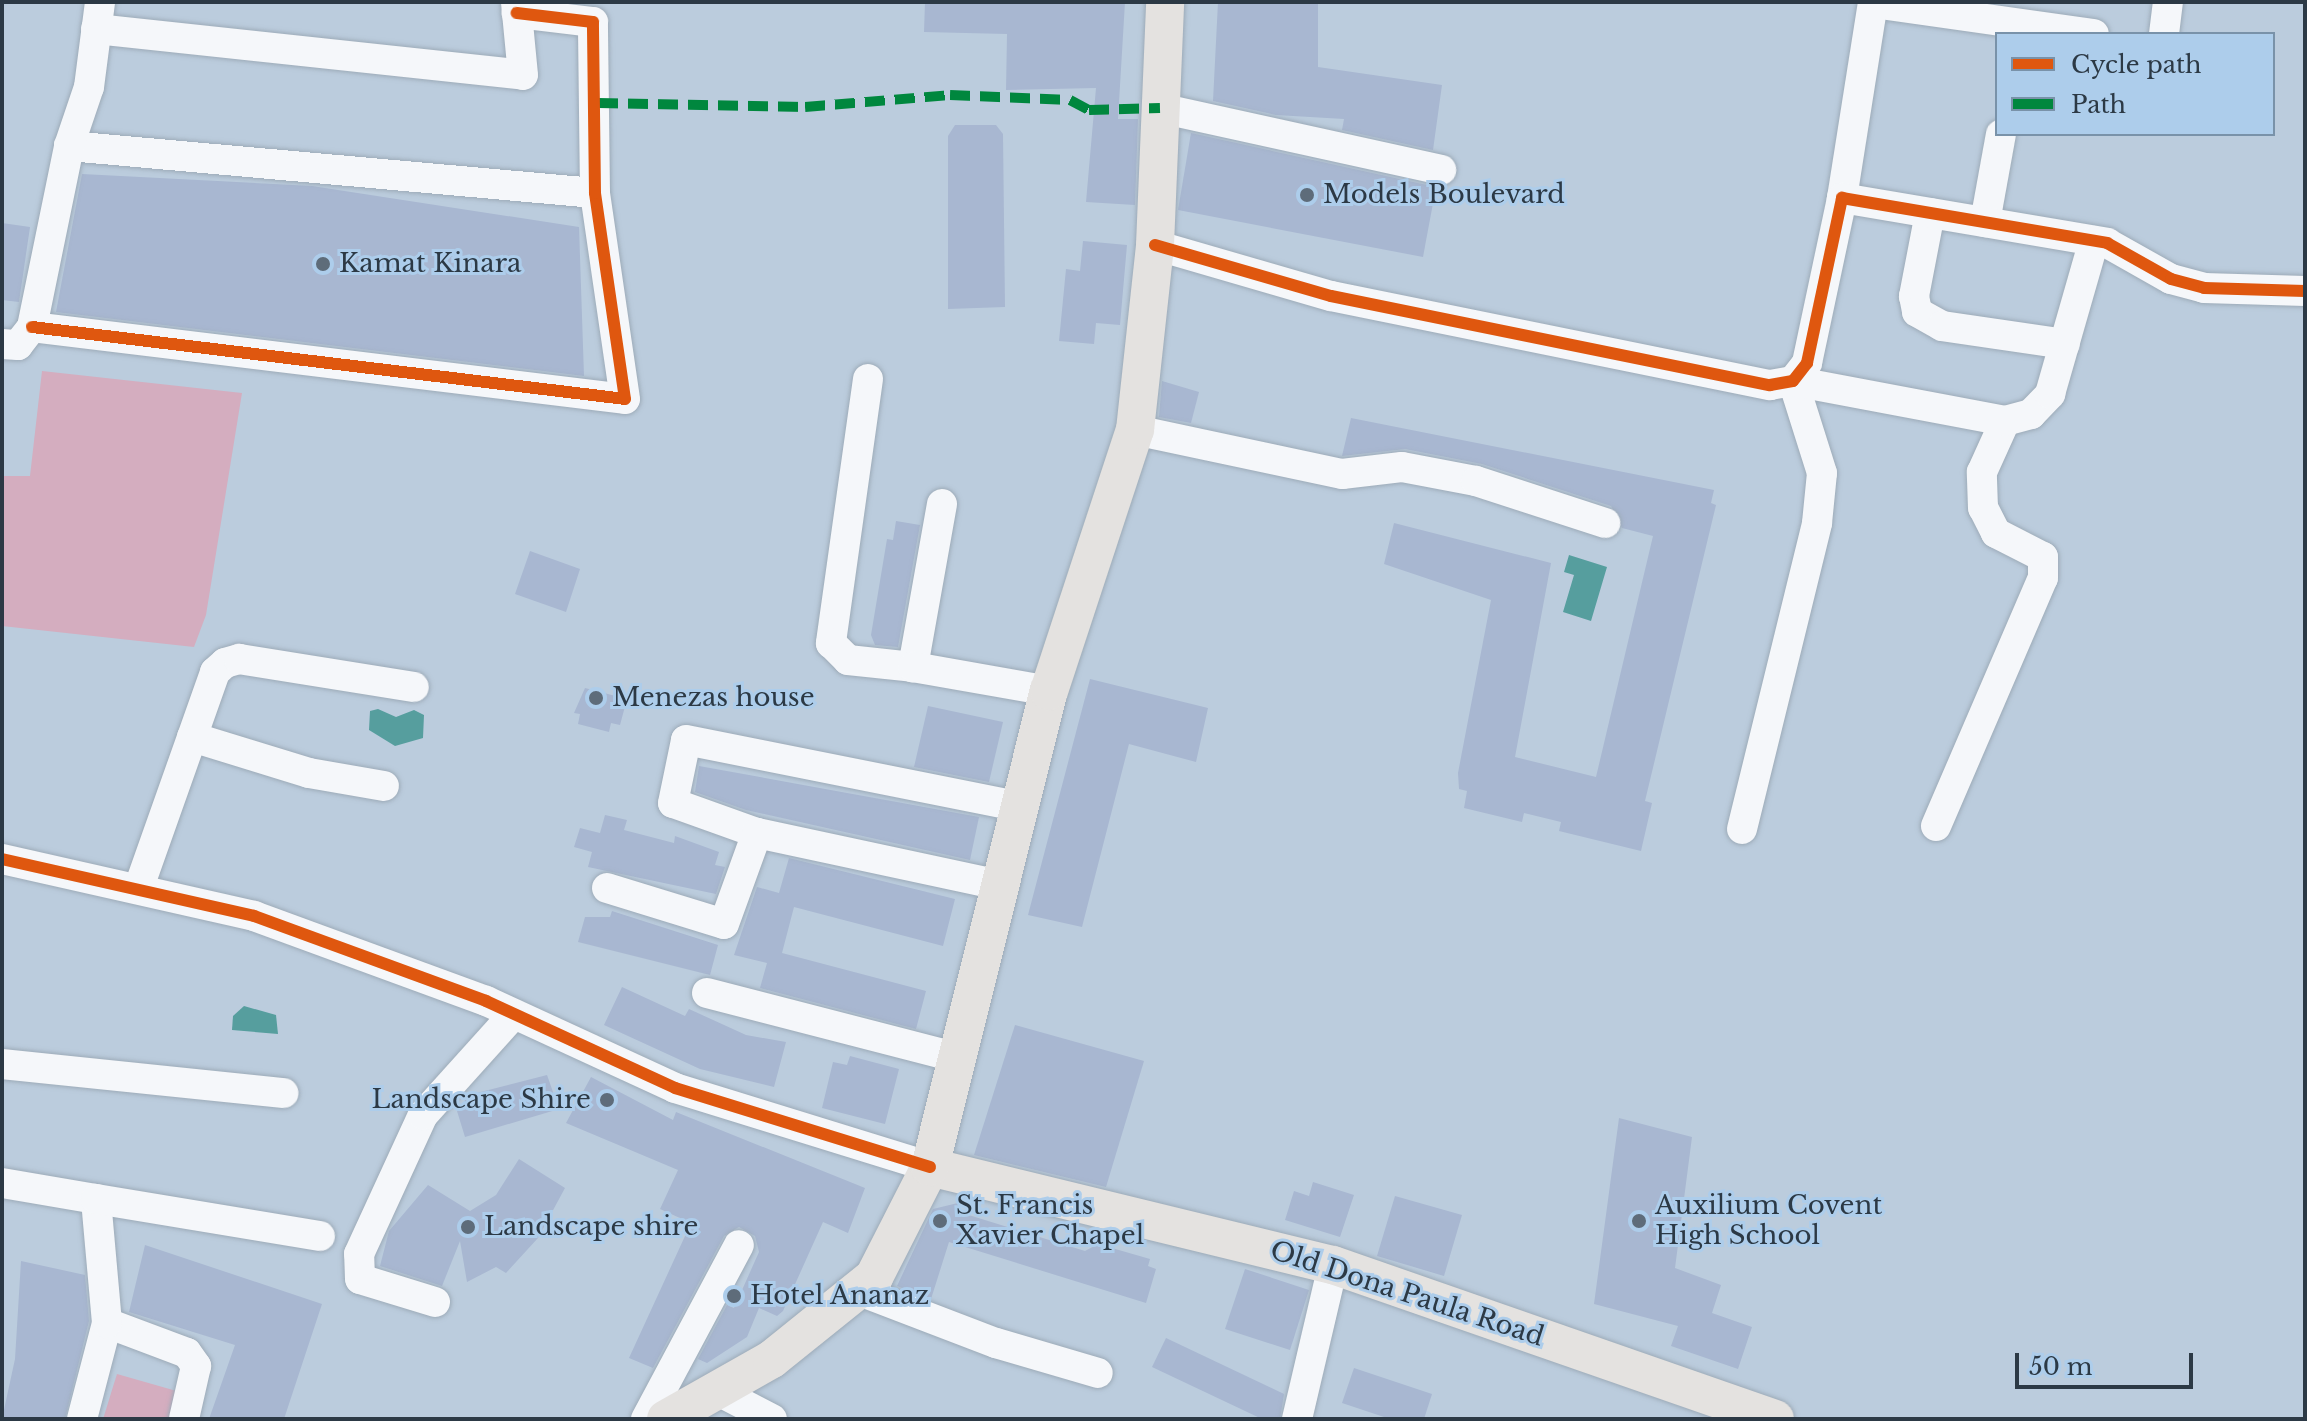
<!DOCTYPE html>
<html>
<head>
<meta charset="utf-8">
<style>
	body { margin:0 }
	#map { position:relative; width:2307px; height:1421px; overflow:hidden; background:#bcd; font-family:"Libre Baskerville",serif }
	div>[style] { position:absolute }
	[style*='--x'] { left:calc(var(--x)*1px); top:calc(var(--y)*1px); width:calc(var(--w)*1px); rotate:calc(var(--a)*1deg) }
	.green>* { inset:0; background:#d4adbf }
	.water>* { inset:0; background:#569e9e }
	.building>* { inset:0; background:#a8b7d1 }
	.roads { filter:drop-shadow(0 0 2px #9dabb8) drop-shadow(0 0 2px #9dabb8) }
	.minor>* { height:30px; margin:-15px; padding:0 15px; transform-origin:15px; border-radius:15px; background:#f5f7fa }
	.major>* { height:38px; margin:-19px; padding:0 19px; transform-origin:19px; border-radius:19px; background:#e4e2e0 }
	.quiet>* { height:10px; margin-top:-5px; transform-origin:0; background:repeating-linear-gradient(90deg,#00873e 0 20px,transparent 0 30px) }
	.cycleway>* { height:12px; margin:-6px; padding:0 6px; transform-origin:6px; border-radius:6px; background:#df570f }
	.dots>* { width:22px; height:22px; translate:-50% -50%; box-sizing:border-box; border:4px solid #adcdeb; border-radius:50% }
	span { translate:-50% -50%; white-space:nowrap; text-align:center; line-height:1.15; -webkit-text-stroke:6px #adcdeb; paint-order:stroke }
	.poi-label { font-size:26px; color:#2c3945 }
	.left { translate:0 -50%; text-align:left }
	.right { translate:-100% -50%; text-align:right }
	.street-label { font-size:26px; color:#2c3945 }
	.frame { position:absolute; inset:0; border:4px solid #2c3945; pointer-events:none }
	.legend { position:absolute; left:1995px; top:32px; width:280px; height:104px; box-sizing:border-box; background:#adcdeb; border:2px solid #7992a9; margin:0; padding:10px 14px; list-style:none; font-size:24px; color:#2c3945 }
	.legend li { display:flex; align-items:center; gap:16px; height:40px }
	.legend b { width:40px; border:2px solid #7992a9 }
	.scale { position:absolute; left:2015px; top:1353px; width:178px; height:36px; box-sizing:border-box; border:4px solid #2c3945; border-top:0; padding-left:10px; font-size:24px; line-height:28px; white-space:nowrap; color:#2c3945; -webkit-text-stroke:6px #adcdeb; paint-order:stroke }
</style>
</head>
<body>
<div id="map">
	<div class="green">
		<i style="clip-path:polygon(42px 371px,242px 393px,206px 615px,194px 647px,2px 626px,2px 476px,30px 476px)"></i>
		<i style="clip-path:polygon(117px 1374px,180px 1392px,172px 1419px,103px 1419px)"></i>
	</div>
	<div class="water">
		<i style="clip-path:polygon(1569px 555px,1607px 567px,1591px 621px,1563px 612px,1574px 575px,1564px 572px)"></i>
		<i style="clip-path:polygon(378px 709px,396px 717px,414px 710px,424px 715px,423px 738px,395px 746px,369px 730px,370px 711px)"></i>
		<i style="clip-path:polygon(244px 1006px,276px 1015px,278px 1034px,232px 1030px,233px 1016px)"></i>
	</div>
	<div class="building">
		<i style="clip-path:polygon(925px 2px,1125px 2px,1118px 119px,1138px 119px,1135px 205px,1086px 202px,1096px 88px,1006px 90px,1007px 34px,924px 32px)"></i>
		<i style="clip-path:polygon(1218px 2px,1318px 2px,1318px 67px,1442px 85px,1433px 150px,1342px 130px,1344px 119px,1276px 115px,1213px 101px)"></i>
		<i style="clip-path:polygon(955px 125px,996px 125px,1003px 134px,1005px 307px,948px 309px,948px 136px)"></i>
		<i style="clip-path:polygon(1191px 133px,1436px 187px,1423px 257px,1178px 210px)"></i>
		<i style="clip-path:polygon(82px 174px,312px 186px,579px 227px,584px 376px,56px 312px)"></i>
		<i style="clip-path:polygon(2px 223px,30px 227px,19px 302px,2px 300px)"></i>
		<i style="clip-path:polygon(1083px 241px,1127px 245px,1120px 325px,1096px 323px,1094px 344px,1059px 341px,1066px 269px,1080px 271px)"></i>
		<i style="clip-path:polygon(1162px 381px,1199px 392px,1191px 423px,1159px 417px)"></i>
		<i style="clip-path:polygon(1351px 418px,1714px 490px,1711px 503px,1716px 505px,1645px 801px,1652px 803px,1641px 851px,1559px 831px,1561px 822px,1524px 813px,1522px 822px,1464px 808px,1467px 791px,1459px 789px,1458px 773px,1491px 600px,1384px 564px,1394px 523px,1551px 563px,1515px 757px,1596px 777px,1653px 536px,1622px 528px,1611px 506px,1482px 464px,1405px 449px,1342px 456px)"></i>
		<i style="clip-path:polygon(896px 521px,920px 525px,898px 647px,875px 645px,871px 635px,887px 539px,893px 540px)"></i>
		<i style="clip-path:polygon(530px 551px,580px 569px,566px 612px,515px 594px)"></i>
		<i style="clip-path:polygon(1090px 679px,1208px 708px,1196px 762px,1129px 744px,1082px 927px,1028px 915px)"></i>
		<i style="clip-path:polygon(585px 688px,627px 699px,620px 725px,611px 723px,609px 732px,578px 724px,580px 714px,574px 713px)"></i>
		<i style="clip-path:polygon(928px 706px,1003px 722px,989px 782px,914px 767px)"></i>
		<i style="clip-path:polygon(699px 766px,979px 817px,970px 860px,746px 810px,695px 792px)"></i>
		<i style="clip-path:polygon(605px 815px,627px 820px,624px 830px,674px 843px,675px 836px,719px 852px,715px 865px,725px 867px,716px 894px,588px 867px,592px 852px,574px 847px,580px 828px,600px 833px)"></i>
		<i style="clip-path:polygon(789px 858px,955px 899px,943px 946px,794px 907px,782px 953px,926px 991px,916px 1029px,760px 988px,767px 963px,734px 955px,757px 887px,779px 893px)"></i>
		<i style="clip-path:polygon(612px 911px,718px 945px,710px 975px,578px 942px,585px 917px,610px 917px)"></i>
		<i style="clip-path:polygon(622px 987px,685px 1016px,689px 1009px,746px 1035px,786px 1042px,774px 1087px,700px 1069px,604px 1025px)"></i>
		<i style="clip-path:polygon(1015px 1025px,1144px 1061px,1106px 1187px,974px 1155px)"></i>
		<i style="clip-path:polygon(850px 1056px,899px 1069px,885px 1124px,822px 1108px,833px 1062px,847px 1065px)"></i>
		<i style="clip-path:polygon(547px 1075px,559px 1109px,465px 1137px,457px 1111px,469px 1095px)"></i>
		<i style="clip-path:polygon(591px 1077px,673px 1120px,676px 1112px,865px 1188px,848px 1233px,823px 1222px,783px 1311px,777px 1316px,759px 1308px,747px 1337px,707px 1363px,698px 1359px,727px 1305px,734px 1308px,759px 1252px,755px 1236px,739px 1227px,724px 1236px,653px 1368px,629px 1358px,691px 1223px,660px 1209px,678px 1170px,566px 1123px)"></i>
		<i style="clip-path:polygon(1619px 1118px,1692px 1137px,1675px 1268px,1721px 1285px,1712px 1313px,1752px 1327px,1738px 1369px,1671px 1346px,1678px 1326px,1594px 1304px)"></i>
		<i style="clip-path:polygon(519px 1159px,565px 1188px,538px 1238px,506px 1273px,496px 1267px,467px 1282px,460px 1241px,442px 1286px,380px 1266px,389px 1231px,428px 1185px,470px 1211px,496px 1195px)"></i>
		<i style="clip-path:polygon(1313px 1182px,1354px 1195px,1340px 1237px,1285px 1220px,1294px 1191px,1309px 1196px)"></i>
		<i style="clip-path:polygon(1395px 1196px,1462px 1215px,1444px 1276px,1377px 1256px)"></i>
		<i style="clip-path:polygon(962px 1202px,959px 1212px,1085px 1251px,1098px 1244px,1150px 1259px,1148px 1266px,1156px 1269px,1146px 1303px,949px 1242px,931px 1299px,897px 1286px,933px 1209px)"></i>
		<i style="clip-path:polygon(145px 1245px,322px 1304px,284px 1419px,209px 1419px,235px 1345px,129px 1312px)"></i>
		<i style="clip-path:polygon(21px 1261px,85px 1275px,89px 1321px,65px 1419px,2px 1419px,15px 1359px)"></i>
		<i style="clip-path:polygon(1245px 1269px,1309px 1290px,1290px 1350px,1225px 1329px)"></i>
		<i style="clip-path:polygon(1166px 1338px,1284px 1394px,1280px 1419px,1262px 1419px,1152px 1367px)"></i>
		<i style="clip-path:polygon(1354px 1368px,1432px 1394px,1424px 1419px,1390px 1419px,1342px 1403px)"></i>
	</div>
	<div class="roads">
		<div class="minor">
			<i style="--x:1873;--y:3;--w:223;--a:8"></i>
			<i style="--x:96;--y:29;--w:429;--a:6.1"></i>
			<i style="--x:523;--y:75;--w:73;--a:-95.5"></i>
			<i style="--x:2164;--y:34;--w:32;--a:-83"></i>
			<i style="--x:1160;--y:108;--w:288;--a:12.4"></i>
			<i style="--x:69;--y:146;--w:528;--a:5.11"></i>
			<i style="--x:1842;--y:198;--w:198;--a:-81"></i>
			<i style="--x:1930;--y:213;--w:85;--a:100.9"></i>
			<i style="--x:1914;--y:296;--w:16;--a:79"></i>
			<i style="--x:1917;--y:312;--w:29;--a:29"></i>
			<i style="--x:1942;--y:326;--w:124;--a:8.3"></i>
			<i style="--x:1985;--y:222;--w:89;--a:-79.7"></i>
			<i style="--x:1155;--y:245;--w:183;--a:16.2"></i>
			<i style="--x:1331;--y:296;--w:448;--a:11.5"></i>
			<i style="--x:1770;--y:385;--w:23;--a:-10"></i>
			<i style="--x:1793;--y:381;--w:23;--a:-52"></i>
			<i style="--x:1807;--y:363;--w:169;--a:-78"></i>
			<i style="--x:1842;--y:198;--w:269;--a:9.6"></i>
			<i style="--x:2107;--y:243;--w:73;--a:29.4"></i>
			<i style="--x:2171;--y:279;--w:34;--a:15"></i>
			<i style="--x:2204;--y:288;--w:101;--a:1.7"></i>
			<i style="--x:32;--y:327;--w:597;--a:6.92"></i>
			<i style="--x:625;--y:399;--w:208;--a:-98.3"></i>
			<i style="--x:595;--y:193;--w:171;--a:-90.7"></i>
			<i style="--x:593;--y:22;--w:77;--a:-173.2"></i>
			<i style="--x:2;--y:344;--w:16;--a:4"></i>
			<i style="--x:18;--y:345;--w:23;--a:-52"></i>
			<i style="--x:32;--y:327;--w:185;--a:-78.4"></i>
			<i style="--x:69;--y:146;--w:62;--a:-71.3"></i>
			<i style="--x:89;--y:87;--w:86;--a:-82.6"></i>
			<i style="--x:868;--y:379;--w:267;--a:98"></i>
			<i style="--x:831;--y:643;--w:24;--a:45"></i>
			<i style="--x:848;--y:660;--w:65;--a:6.1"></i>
			<i style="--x:1135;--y:430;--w:212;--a:12"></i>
			<i style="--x:1342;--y:474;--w:60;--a:-6.7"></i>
			<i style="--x:1402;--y:467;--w:75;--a:10.7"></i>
			<i style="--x:1476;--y:481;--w:136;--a:18"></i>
			<i style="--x:942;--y:504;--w:166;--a:100.1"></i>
			<i style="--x:913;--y:667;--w:138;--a:10"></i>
			<i style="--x:192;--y:737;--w:122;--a:17.1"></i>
			<i style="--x:309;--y:773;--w:76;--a:9.8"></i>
			<i style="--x:1936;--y:826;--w:270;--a:-66.7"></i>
			<i style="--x:2043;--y:578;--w:21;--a:-90"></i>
			<i style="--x:2043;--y:557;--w:53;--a:-152.9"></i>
			<i style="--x:1996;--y:533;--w:28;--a:-117"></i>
			<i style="--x:1983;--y:508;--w:36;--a:-92"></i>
			<i style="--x:1982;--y:472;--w:56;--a:-65.7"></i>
			<i style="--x:1742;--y:829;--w:315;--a:-76.2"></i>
			<i style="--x:1817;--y:523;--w:50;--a:-84.3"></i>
			<i style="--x:1822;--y:473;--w:96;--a:-107.5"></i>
			<i style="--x:1793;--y:381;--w:216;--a:10.7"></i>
			<i style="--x:2005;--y:421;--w:27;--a:-15"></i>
			<i style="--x:2031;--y:414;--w:28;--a:-46"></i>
			<i style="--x:2050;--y:394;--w:159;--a:-74"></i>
			<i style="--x:757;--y:833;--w:89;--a:-160.3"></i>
			<i style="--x:673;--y:803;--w:64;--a:-78.3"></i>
			<i style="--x:686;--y:740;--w:341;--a:11.3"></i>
			<i style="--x:2;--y:859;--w:258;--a:12.7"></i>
			<i style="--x:254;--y:916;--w:247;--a:20.1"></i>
			<i style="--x:486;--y:1001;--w:208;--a:24.7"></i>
			<i style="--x:675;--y:1088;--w:267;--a:17.2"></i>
			<i style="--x:139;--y:887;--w:228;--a:-70.5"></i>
			<i style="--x:215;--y:672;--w:13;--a:-42"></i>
			<i style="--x:225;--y:663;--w:15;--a:-16"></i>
			<i style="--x:239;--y:659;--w:177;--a:9.1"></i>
			<i style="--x:607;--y:888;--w:122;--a:17.1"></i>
			<i style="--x:724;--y:924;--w:97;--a:-70.1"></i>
			<i style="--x:757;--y:833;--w:248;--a:12.1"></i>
			<i style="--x:707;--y:993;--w:255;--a:14.5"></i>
			<i style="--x:2;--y:1064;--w:283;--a:5.9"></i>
			<i style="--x:2;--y:1183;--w:95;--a:9.7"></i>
			<i style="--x:857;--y:1290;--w:149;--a:20.9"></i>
			<i style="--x:996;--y:1343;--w:106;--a:16.4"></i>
			<i style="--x:435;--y:1302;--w:78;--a:-163"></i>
			<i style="--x:360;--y:1279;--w:25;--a:-92"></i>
			<i style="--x:359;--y:1254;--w:153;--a:-65.3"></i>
			<i style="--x:423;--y:1115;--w:135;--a:-48"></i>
			<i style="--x:107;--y:1323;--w:85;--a:20.6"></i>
			<i style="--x:187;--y:1353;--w:16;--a:55"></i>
			<i style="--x:196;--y:1366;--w:54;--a:102.8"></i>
			<i style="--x:716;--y:1390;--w:63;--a:27.4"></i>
			<i style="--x:82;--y:1419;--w:99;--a:-75.4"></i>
			<i style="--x:107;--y:1323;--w:124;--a:-95.1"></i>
			<i style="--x:96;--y:1199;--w:227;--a:9.4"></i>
			<i style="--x:646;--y:1419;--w:197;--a:-61.9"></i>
			<i style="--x:1297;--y:1419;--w:158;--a:-76.8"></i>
		</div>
		<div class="major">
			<i style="--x:930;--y:1167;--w:415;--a:13.7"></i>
			<i style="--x:1333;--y:1265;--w:468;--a:19.2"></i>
			<i style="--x:666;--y:1419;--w:122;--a:-29.5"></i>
			<i style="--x:772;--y:1359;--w:131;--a:-38.8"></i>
			<i style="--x:874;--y:1277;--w:123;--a:-63"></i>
			<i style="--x:930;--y:1167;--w:491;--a:-76"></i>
			<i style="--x:1049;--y:691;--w:275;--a:-71.8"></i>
			<i style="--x:1135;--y:430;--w:186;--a:-83.8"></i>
			<i style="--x:1155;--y:245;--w:243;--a:-87.6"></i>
		</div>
	</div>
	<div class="quiet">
		<i style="--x:598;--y:103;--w:207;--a:1.1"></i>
		<i style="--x:805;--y:107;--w:145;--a:-4.7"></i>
		<i style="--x:950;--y:95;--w:120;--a:2.4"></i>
		<i style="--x:1070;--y:100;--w:21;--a:28"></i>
		<i style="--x:1089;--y:110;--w:71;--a:-1.6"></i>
	</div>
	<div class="cycleway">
		<i style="--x:1155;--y:245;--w:183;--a:16.2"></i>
		<i style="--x:1331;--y:296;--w:448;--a:11.5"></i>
		<i style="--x:1770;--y:385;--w:23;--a:-10"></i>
		<i style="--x:1793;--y:381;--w:23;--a:-52"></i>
		<i style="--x:1807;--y:363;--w:169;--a:-78"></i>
		<i style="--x:1842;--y:198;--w:269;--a:9.6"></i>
		<i style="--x:2107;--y:243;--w:73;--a:29.4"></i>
		<i style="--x:2171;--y:279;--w:34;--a:15"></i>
		<i style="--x:2204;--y:288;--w:101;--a:1.7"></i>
		<i style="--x:32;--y:327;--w:597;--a:6.92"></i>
		<i style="--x:625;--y:399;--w:208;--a:-98.3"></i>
		<i style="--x:595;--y:193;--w:171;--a:-90.7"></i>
		<i style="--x:593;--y:22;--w:77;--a:-173.2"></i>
		<i style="--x:2;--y:859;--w:258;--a:12.7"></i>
		<i style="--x:254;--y:916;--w:247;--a:20.1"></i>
		<i style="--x:486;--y:1001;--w:208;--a:24.7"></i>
		<i style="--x:675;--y:1088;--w:267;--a:17.2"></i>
	</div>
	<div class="dots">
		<i style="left:1307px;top:195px;background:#5e6c7a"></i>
		<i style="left:323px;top:264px;background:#5e6c7a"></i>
		<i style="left:596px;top:698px;background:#5e6c7a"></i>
		<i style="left:607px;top:1100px;background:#5e6c7a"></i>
		<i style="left:940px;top:1221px;background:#5e6c7a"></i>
		<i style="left:1639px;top:1221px;background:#5e6c7a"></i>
		<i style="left:468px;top:1227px;background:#5e6c7a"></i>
		<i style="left:734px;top:1296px;background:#5e6c7a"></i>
	</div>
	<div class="poi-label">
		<span class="left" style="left:1323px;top:195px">Models Boulevard</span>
		<span class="left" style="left:339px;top:264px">Kamat Kinara</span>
		<span class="left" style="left:612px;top:698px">Menezas house</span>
		<span class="right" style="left:591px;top:1100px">Landscape Shire</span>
		<span class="left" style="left:956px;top:1221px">St. Francis<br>Xavier Chapel</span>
		<span class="left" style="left:1655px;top:1221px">Auxilium Covent<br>High School</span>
		<span class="left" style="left:484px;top:1227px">Landscape shire</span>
		<span class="left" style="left:750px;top:1296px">Hotel Ananaz</span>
	</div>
	<div class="street-label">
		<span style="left:1407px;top:1294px;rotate:18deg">Old Dona Paula Road</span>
	</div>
	<div class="frame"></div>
	<ul class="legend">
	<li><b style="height:10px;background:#df570f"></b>Cycle path</li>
	<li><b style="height:10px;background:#00873e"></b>Path</li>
	</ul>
	<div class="scale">50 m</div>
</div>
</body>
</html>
